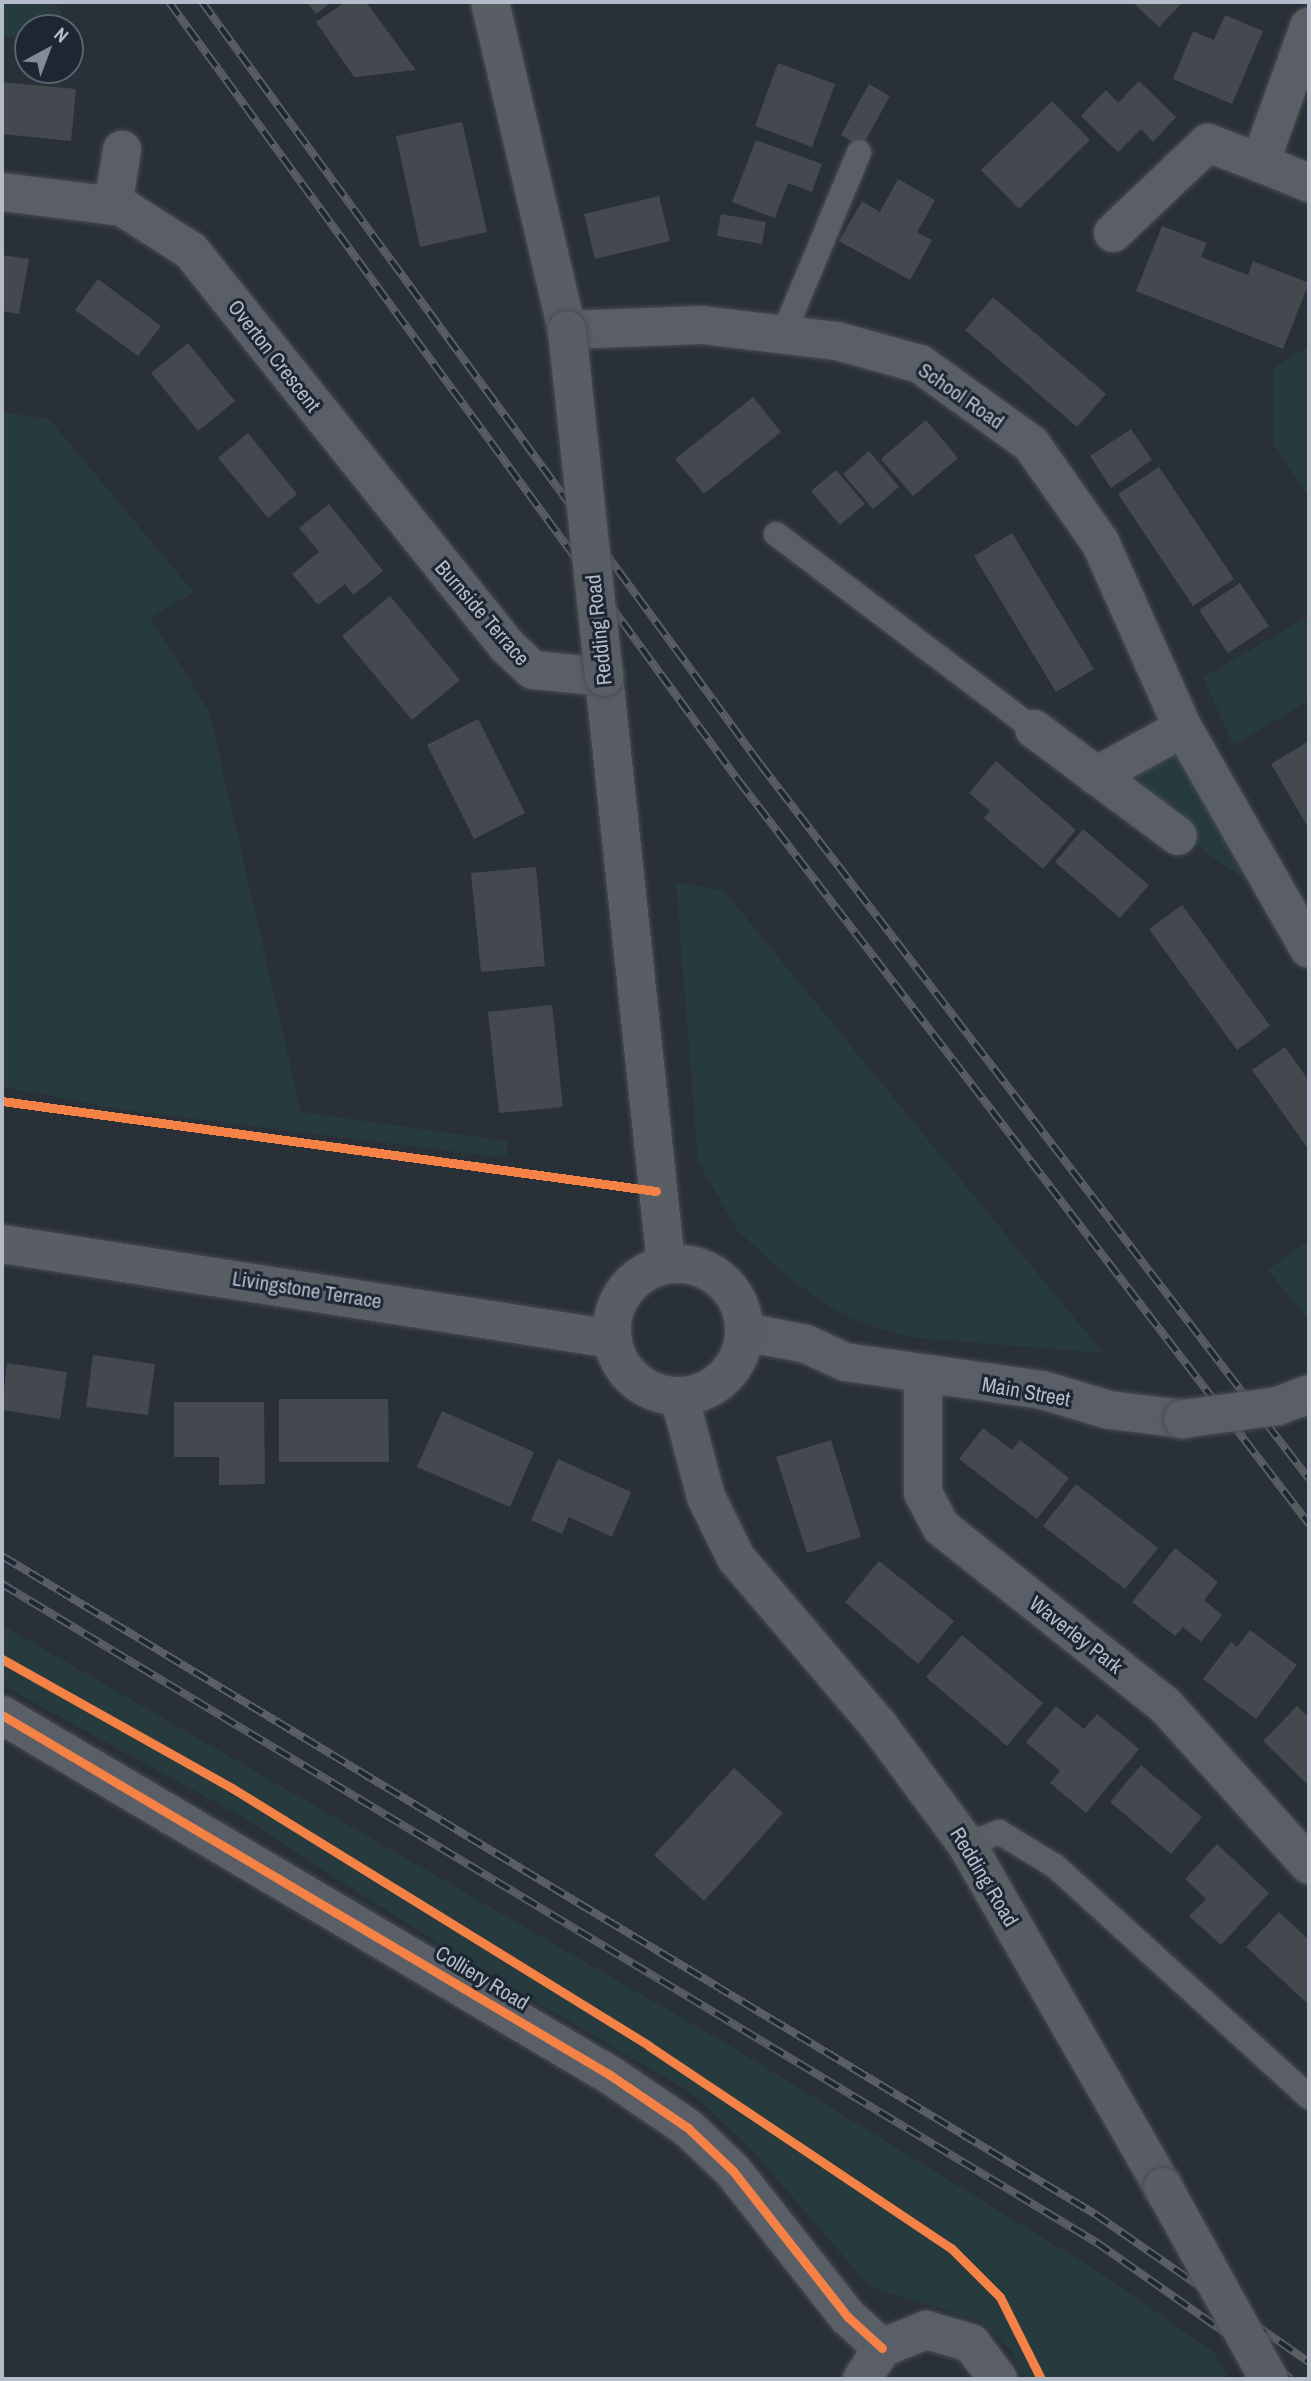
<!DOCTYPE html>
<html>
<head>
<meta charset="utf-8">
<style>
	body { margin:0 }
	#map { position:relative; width:1311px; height:2381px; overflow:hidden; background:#2a3038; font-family:"Archivo Narrow",sans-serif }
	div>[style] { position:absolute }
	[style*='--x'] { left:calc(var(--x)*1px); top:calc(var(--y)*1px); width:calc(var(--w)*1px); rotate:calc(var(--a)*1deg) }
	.green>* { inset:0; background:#273a3e }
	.building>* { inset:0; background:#444950 }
	.roads { filter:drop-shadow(0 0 2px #484c53) drop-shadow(0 0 2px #484c53) }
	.lane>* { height:24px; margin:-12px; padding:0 12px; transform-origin:12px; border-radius:12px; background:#5a5e66 }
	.street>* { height:38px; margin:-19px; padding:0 19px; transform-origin:19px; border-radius:19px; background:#5a5e66 }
	.secondary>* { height:38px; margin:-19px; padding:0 19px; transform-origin:19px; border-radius:19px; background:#595d64 }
	.secondary>.ring { margin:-19px; padding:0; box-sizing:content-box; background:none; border:38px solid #595d64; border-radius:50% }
	.rail>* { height:8px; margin-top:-4px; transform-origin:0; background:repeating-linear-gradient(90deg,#1d2633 0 16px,#595d64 0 32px); box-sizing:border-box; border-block:2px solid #595d64 }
	.bridges { filter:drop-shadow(0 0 2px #484c53) drop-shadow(0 0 2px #484c53) }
	.street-bridge>* { height:38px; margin:-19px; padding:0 19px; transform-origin:19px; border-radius:19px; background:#5a5e66 }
	.secondary-bridge>* { height:38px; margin:-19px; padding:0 19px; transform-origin:19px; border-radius:19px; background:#595d64 }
	.cycleway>* { height:9px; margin:-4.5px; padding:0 4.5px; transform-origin:4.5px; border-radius:4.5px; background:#f48246 }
	span { translate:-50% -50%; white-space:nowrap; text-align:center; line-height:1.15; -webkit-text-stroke:6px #1d2633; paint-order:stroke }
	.street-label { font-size:21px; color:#b4bcc9 }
	.frame { position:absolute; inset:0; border:4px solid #b4bcc9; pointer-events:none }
	.north { position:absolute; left:14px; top:14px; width:70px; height:70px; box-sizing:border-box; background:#1d2633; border:2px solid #59626f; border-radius:50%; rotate:41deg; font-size:19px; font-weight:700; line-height:28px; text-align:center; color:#b4bcc9 }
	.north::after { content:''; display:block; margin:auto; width:24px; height:32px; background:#848b96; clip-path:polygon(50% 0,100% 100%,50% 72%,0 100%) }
</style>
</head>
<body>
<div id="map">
	<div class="green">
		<i style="clip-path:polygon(2px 2px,55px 2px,70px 28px,28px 28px,28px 39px,2px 37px)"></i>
		<i style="clip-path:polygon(1309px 346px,1309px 498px,1273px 443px,1273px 368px)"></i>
		<i style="clip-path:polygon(2px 412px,49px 419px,194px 593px,150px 617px,209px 711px,301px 1112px,507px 1141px,507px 1158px,125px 1110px,2px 1087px)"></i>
		<i style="clip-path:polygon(1309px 616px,1309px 701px,1233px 745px,1203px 677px)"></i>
		<i style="clip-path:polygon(1173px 750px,1187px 761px,1244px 880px,1192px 842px,1197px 835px,1172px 811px,1165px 816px,1134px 770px)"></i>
		<i style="clip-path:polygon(676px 882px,724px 891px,1103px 1353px,915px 1338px,873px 1327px,835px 1310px,789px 1278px,737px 1230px,698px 1161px)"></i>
		<i style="clip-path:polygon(1309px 1240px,1309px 1321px,1268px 1270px)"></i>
		<i style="clip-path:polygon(2px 1625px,734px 2048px,1097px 2271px,1214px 2352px,1229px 2379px,1024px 2379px,1011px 2351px,980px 2321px,870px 2287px,752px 2150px,690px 2092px,451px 1952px,239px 1815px,2px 1685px)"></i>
	</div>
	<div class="building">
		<i style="clip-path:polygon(307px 2px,332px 2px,316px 14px)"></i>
		<i style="clip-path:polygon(345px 2px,366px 2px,416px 70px,354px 77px,316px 22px)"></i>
		<i style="clip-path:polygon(1132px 2px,1183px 2px,1159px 27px)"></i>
		<i style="clip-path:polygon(1225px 15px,1263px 31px,1232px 104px,1173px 79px,1193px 31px,1214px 40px)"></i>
		<i style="clip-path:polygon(778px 63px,835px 84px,812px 147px,755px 126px)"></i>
		<i style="clip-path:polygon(1139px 81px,1176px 117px,1153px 142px,1141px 129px,1118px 152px,1081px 116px,1106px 90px,1118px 103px)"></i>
		<i style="clip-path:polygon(2px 82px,76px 89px,71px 141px,2px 134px)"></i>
		<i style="clip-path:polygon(869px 84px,890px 96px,862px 147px,841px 135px)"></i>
		<i style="clip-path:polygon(1052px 101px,1090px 140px,1019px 209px,981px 170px)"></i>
		<i style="clip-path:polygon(462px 122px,487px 232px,420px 247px,396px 136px)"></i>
		<i style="clip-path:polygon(756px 140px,822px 164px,812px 192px,788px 183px,775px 218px,732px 202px)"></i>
		<i style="clip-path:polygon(898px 179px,935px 200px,917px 232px,932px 240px,910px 280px,839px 241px,862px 201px,880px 212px)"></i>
		<i style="clip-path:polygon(659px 196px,670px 241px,595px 259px,584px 214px)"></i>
		<i style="clip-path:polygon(721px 214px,766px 222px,762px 244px,717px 236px)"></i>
		<i style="clip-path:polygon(1162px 226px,1207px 243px,1201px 257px,1248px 275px,1253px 261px,1309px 283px,1283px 349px,1136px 291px)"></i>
		<i style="clip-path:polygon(2px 255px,29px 259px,19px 314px,2px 311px)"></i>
		<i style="clip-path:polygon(98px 279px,161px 326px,138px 356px,75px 310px)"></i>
		<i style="clip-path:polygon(993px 297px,1106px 394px,1077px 427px,965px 330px)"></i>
		<i style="clip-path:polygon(188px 343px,235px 401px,198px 431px,151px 373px)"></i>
		<i style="clip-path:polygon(753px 397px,781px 432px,704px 494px,675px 459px)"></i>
		<i style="clip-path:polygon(926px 420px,958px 458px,913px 496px,881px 459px)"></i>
		<i style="clip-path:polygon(1131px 429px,1152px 460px,1111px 488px,1090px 456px)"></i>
		<i style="clip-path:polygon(248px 433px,297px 494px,268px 518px,218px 458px)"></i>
		<i style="clip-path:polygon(869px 451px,899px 487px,873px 509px,843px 474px)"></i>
		<i style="clip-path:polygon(1159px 467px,1234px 579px,1193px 606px,1118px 494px)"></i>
		<i style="clip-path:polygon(836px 470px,865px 504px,840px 525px,811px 491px)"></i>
		<i style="clip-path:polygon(329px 504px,383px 571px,353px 595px,345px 584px,318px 605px,292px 574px,319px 552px,299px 528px)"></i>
		<i style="clip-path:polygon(1012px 533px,1094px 669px,1056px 692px,974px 556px)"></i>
		<i style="clip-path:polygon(1240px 583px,1269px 626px,1228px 653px,1199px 610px)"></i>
		<i style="clip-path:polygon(390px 596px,460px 680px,412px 720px,342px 636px)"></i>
		<i style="clip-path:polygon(478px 719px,525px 813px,474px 839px,427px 745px)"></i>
		<i style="clip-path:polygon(1309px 741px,1309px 829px,1271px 764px)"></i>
		<i style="clip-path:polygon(996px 761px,1076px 830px,1043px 869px,984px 818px,990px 811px,969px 793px)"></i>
		<i style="clip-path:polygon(1083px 829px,1149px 885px,1120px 918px,1055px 862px)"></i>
		<i style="clip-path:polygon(536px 867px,545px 966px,481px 972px,471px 873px)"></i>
		<i style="clip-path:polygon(1182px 905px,1270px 1026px,1237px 1050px,1149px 929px)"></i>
		<i style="clip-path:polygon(552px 1005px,563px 1107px,499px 1113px,488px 1012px)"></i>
		<i style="clip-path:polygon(1285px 1047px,1309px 1081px,1309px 1150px,1252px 1070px)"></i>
		<i style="clip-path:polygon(93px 1355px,155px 1364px,148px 1415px,86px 1407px)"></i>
		<i style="clip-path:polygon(7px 1363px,67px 1372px,60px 1419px,2px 1410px)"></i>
		<i style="clip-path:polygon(279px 1399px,388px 1399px,389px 1462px,279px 1462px)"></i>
		<i style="clip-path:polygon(174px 1402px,264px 1402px,265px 1484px,219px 1485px,219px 1457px,174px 1457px)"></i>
		<i style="clip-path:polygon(442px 1411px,534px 1452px,510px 1507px,417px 1467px)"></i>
		<i style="clip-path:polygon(983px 1428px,1012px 1450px,1020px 1440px,1069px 1478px,1037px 1519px,959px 1459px)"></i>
		<i style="clip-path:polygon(831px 1440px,861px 1537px,807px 1553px,776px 1457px)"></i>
		<i style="clip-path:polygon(558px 1459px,631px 1492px,612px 1537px,569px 1517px,562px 1534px,531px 1520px)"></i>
		<i style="clip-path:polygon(1076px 1484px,1158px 1548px,1125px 1589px,1043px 1526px)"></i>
		<i style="clip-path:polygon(1175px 1548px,1218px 1582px,1204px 1600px,1222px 1615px,1201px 1642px,1183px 1627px,1175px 1636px,1132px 1602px)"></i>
		<i style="clip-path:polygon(879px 1561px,954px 1621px,918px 1664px,845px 1602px)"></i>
		<i style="clip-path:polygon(1250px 1630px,1297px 1665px,1256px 1719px,1203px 1679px,1231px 1642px,1237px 1647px)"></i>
		<i style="clip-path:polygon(962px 1635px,1043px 1703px,1007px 1746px,926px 1677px)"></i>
		<i style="clip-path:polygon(1056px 1706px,1084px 1729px,1097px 1714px,1139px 1749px,1086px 1813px,1050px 1783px,1060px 1771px,1026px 1742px)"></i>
		<i style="clip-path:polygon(1297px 1706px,1309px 1717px,1309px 1786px,1263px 1741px)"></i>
		<i style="clip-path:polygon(1141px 1765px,1202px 1817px,1171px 1854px,1110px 1802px)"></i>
		<i style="clip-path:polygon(734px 1768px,783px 1813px,704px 1901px,654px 1855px)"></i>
		<i style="clip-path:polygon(1217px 1844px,1269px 1893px,1221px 1945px,1189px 1916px,1206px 1899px,1185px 1879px)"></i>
		<i style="clip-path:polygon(1279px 1912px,1309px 1940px,1307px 2003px,1246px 1947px)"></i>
	</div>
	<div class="roads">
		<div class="lane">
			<i style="--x:783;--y:335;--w:198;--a:-67.4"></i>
			<i style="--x:776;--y:534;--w:323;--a:37.1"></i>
			<i style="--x:967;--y:1845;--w:35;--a:-22"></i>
			<i style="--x:999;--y:1832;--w:66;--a:31.3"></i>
			<i style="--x:1055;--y:1866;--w:343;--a:42.3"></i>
		</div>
		<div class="street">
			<i style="--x:1260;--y:163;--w:53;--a:22.2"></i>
			<i style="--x:2;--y:192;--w:121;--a:7.1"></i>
			<i style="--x:122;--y:207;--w:82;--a:32.5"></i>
			<i style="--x:191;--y:251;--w:506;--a:51.34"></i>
			<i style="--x:507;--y:646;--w:35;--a:43"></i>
			<i style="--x:533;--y:670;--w:71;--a:5.6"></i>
			<i style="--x:113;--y:206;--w:57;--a:-80.9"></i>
			<i style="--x:1113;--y:233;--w:131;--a:-43.5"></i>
			<i style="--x:1208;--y:143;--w:56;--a:21"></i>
			<i style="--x:1260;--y:163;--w:145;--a:-70.2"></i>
			<i style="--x:567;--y:330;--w:135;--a:-2.1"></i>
			<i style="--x:702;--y:325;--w:136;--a:6.8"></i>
			<i style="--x:837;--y:341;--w:86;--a:15.5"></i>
			<i style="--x:920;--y:364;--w:137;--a:35.8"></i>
			<i style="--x:1031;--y:444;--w:120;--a:54.9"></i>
			<i style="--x:1100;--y:542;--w:204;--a:66"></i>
			<i style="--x:1183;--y:728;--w:254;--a:60.3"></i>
			<i style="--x:1034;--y:729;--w:179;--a:36.6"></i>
			<i style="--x:1096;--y:776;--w:99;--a:-28.9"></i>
			<i style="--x:745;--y:1332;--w:62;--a:11.1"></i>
			<i style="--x:806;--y:1344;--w:43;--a:24.8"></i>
			<i style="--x:845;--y:1362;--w:199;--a:8.1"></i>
			<i style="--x:1042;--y:1390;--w:70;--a:16.6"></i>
			<i style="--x:1109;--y:1410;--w:75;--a:6.9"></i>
			<i style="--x:923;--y:1375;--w:118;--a:90"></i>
			<i style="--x:923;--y:1493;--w:38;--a:62"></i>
			<i style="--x:941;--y:1527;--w:286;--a:38.5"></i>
			<i style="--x:1165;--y:1705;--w:215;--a:48"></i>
			<i style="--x:2;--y:1715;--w:707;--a:30.63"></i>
			<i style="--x:610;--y:2075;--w:94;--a:34.2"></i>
			<i style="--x:688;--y:2128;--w:62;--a:43.7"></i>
			<i style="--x:733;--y:2171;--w:186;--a:51.8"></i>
			<i style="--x:848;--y:2317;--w:46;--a:42.4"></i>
			<i style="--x:862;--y:2379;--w:37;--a:-57"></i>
			<i style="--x:882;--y:2348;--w:48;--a:-22.2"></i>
			<i style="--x:926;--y:2330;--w:47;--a:16.1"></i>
			<i style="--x:971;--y:2343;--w:45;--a:53.1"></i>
		</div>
		<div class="secondary">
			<i style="--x:490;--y:2;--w:337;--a:76.8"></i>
			<i style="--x:604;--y:677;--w:590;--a:83.97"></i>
			<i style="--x:2;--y:1244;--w:617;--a:8.85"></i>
			<i class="ring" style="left:612px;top:1264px;width:94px;height:94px"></i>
			<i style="--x:679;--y:1396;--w:105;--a:75"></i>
			<i style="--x:706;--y:1497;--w:68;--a:63.8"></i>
			<i style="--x:736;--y:1558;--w:221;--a:49.6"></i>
			<i style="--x:879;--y:1726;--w:148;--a:53.5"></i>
			<i style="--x:967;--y:1845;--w:394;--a:60.2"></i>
		</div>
	</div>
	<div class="rail">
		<i style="--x:169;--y:2;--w:964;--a:53.82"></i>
		<i style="--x:738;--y:780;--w:938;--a:52.49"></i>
		<i style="--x:202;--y:2;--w:944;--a:53.79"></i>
		<i style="--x:760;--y:764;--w:901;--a:52.48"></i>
		<i style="--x:2;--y:1556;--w:1276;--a:31.05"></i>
		<i style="--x:1095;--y:2214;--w:260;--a:34.7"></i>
		<i style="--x:2;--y:1584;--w:1277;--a:31.03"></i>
		<i style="--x:1096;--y:2242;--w:238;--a:35.1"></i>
	</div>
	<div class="bridges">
		<div class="street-bridge">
			<i style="--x:1183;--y:1419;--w:96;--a:-7.8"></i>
			<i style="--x:1278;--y:1406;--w:33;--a:-21"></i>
		</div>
		<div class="secondary-bridge">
			<i style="--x:567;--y:330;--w:349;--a:83.9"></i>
			<i style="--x:1163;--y:2187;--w:219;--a:61.1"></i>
		</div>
	</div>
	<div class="cycleway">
		<i style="--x:2;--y:1101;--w:660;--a:7.84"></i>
		<i style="--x:2;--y:1659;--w:264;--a:29.3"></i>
		<i style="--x:232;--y:1788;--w:490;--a:31.7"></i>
		<i style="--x:649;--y:2046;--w:363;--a:33.8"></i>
		<i style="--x:951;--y:2248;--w:69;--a:45"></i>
		<i style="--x:1000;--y:2297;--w:92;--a:63.4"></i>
		<i style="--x:2;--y:1715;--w:707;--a:30.63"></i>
		<i style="--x:610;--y:2075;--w:94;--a:34.2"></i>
		<i style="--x:688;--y:2128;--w:62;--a:43.7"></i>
		<i style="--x:733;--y:2171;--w:186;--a:51.8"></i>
		<i style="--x:848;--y:2317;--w:46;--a:42.4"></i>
	</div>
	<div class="street-label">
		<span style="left:274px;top:356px;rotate:52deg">Overton Crescent</span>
		<span style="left:961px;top:396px;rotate:35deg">School Road</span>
		<span style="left:482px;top:613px;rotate:49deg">Burnside Terrace</span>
		<span style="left:599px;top:630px;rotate:-96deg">Redding Road</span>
		<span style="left:307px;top:1290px;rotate:9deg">Livingstone Terrace</span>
		<span style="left:1026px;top:1392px;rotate:10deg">Main Street</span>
		<span style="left:1076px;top:1635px;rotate:38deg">Waverley Park</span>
		<span style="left:984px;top:1877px;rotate:59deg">Redding Road</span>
		<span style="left:482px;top:1978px;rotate:31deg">Colliery Road</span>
	</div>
	<div class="frame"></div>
	<div class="north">N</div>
</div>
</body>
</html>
